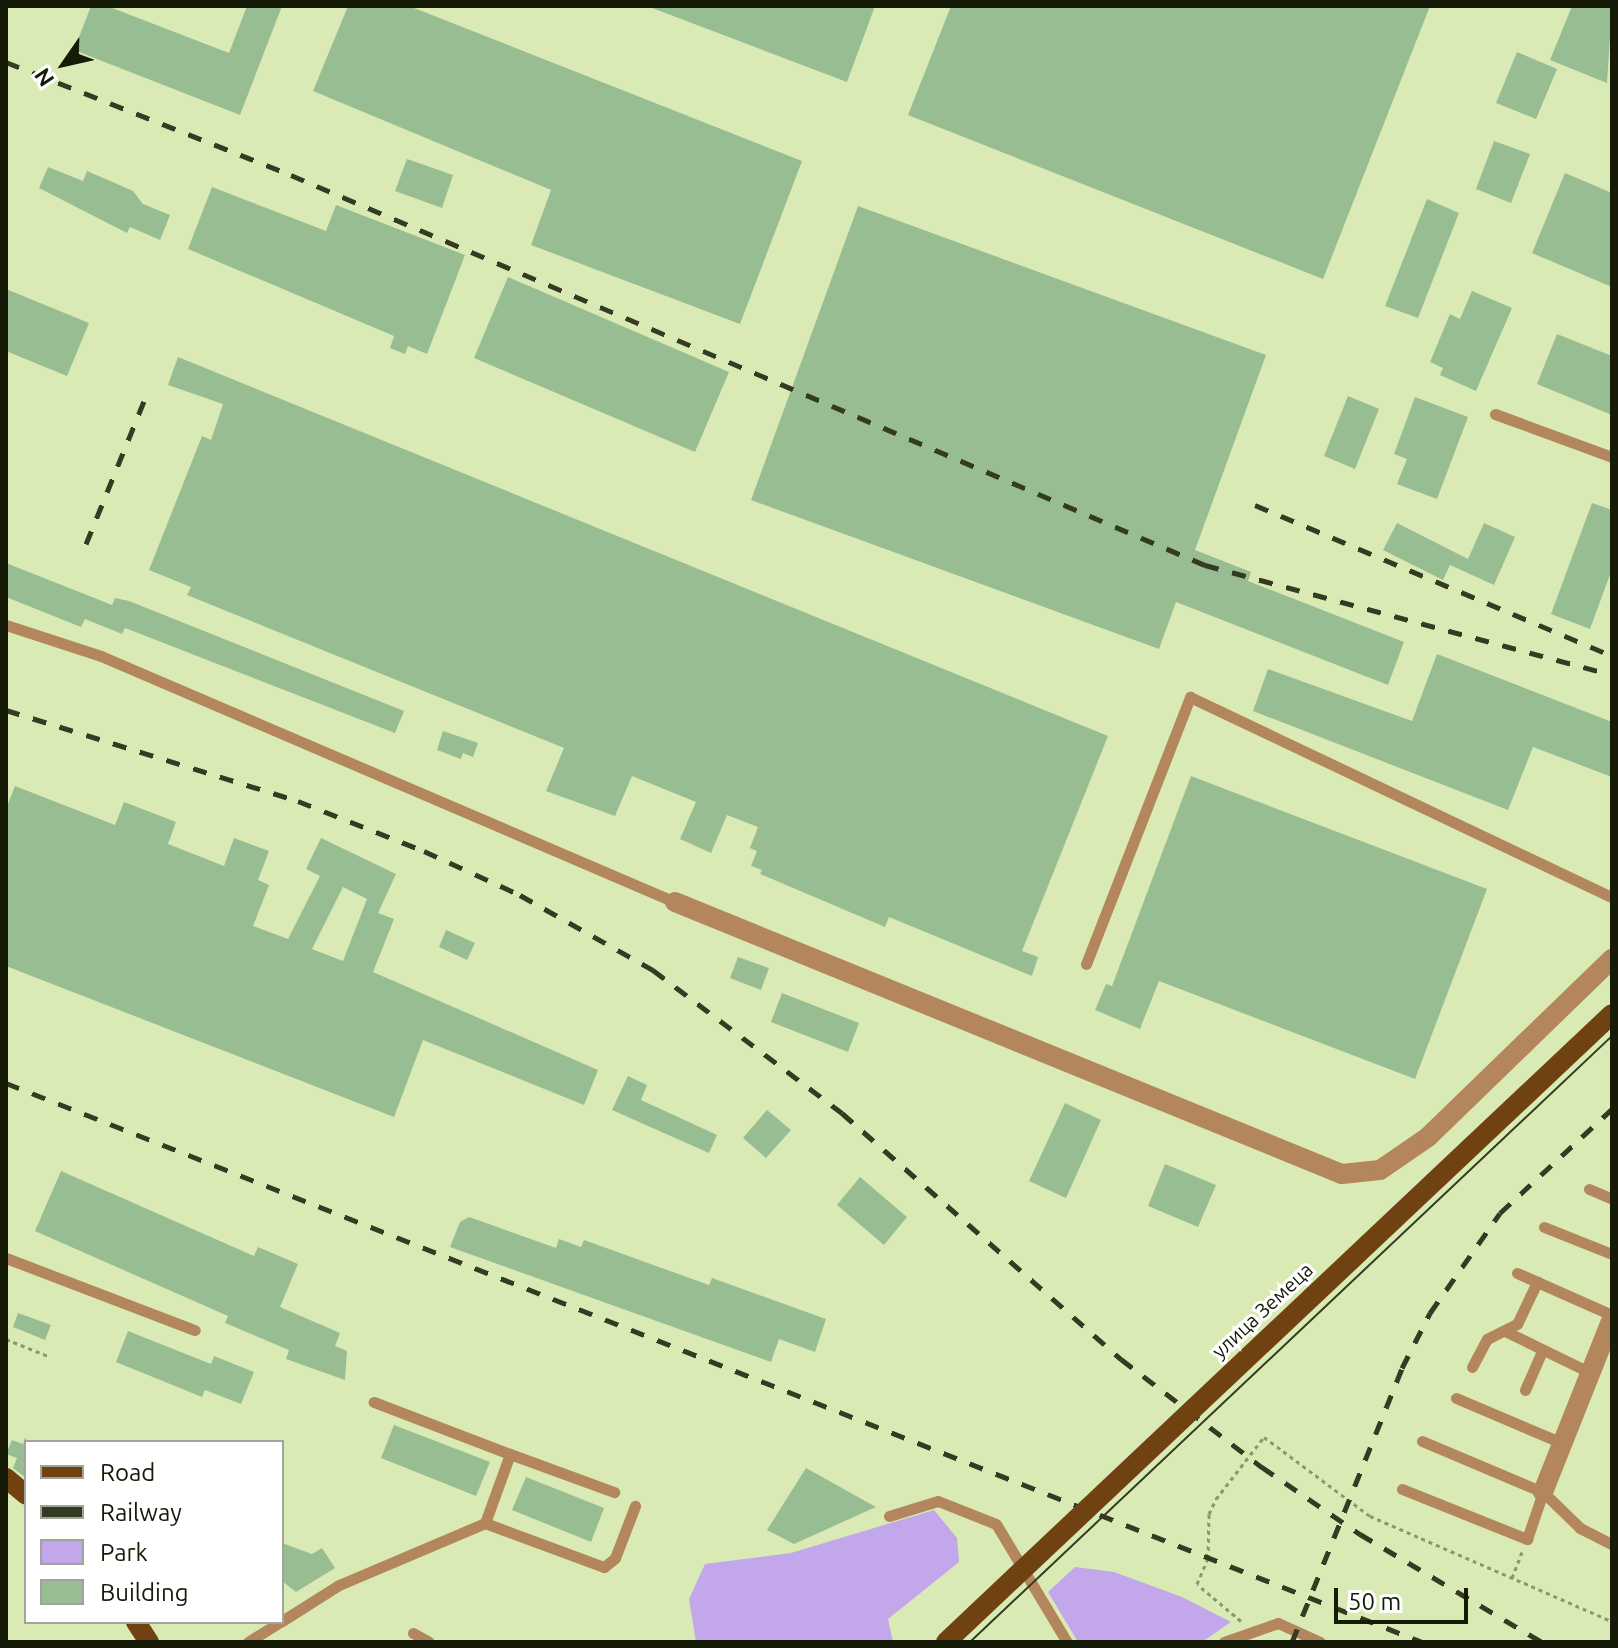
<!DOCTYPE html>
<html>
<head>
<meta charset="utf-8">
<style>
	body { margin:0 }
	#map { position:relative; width:1618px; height:1648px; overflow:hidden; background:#d9eab5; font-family:Ubuntu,sans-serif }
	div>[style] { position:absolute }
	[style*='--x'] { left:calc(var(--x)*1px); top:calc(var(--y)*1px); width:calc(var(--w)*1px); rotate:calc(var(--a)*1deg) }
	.green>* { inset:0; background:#c2a8eb }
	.building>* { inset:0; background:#98bd93 }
	.path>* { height:3px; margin-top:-1.5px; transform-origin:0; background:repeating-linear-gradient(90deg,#8a976f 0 4px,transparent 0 8px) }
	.lane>* { height:11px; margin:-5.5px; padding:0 5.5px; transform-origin:5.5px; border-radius:5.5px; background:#b3865e }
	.street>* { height:20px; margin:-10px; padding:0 10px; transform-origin:10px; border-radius:10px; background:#b3865e }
	.primary>* { height:20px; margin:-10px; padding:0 10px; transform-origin:10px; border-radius:10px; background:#704211 }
	.tram>* { height:2px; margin:-1px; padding:0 1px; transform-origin:1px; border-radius:1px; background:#333b22 }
	.rail>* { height:5px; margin-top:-2.5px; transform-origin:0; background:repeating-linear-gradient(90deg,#333b22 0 14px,transparent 0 28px) }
	.primary-bridge>* { height:20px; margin:-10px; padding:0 10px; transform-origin:10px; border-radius:10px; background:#704211 }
	span { translate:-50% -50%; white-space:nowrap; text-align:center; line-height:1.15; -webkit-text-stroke:6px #fff; paint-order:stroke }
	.street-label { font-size:20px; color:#151b07 }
	.frame { position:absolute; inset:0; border:8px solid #151b07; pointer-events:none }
	.legend { position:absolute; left:24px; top:1440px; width:260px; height:184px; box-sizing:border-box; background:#fff; border:2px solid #a1a49c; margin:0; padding:10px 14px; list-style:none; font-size:24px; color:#151b07 }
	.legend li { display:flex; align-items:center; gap:16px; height:40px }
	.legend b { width:40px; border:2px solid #a1a49c }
	.north { position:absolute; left:24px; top:24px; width:80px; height:80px; -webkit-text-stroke:6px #fff; paint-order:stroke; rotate:236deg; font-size:22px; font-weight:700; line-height:32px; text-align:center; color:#151b07 }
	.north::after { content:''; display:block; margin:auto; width:28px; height:36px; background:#151b07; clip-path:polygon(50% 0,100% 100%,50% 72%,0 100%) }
	.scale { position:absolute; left:1334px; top:1588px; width:134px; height:36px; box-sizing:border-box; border:4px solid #151b07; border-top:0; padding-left:10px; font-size:24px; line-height:28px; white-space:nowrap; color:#151b07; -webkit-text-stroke:6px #fff; paint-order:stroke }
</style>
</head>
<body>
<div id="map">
	<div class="green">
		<i style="clip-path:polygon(934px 1510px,957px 1538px,959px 1562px,888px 1619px,893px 1642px,696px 1642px,689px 1599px,705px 1564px,791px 1553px)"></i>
		<i style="clip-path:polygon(1075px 1567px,1114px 1572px,1182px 1597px,1231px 1622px,1202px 1642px,1078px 1642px,1048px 1592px)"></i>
	</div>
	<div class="building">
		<i style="clip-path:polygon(91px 6px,107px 6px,229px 53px,247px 6px,282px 6px,240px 115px,74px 50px)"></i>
		<i style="clip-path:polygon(348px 6px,409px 6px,802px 161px,740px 324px,531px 245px,551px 190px,313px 91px)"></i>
		<i style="clip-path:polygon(647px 6px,875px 6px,847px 82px)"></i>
		<i style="clip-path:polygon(951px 6px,1430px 6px,1323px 279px,908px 115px)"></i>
		<i style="clip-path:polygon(1572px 6px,1612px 6px,1607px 83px,1550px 60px)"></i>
		<i style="clip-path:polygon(1517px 52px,1557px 69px,1536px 119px,1496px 103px)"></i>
		<i style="clip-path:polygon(1494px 141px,1530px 154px,1511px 203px,1476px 189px)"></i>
		<i style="clip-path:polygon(407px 159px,453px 175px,442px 208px,395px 191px)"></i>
		<i style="clip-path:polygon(48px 167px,83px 181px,87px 171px,133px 191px,143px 204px,170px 215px,160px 240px,130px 227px,127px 233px,39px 188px)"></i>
		<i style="clip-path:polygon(1565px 173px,1612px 193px,1612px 287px,1532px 253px)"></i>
		<i style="clip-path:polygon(212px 187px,326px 231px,336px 205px,465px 255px,427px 354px,408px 346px,405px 354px,390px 348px,394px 336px,188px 249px)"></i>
		<i style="clip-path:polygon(1427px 199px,1459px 213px,1418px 318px,1385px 306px)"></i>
		<i style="clip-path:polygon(858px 206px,1266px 355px,1195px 550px,1251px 572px,1248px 581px,1404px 642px,1388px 685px,1176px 602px,1159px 649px,751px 500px)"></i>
		<i style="clip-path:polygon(508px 277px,729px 372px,695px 452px,474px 358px)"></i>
		<i style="clip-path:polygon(6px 289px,89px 323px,67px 376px,6px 351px)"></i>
		<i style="clip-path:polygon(1472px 291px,1512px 308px,1476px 391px,1440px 375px,1443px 368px,1430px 362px,1450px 314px,1460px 319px)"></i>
		<i style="clip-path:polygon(1557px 334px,1612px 356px,1612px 415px,1537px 384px)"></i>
		<i style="clip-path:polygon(178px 357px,1108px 736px,1022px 951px,1038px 957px,1032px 976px,889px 917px,885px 927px,760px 874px,762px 870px,751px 866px,757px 851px,750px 848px,758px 827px,727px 815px,711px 853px,680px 839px,696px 802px,632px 776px,615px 816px,546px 791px,564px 748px,187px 595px,191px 587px,149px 570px,202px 436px,211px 440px,223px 404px,168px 385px)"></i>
		<i style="clip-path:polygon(1348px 396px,1379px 409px,1355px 469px,1324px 456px)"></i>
		<i style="clip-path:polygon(1415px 397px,1468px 417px,1437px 499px,1397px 484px,1407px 459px,1394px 454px)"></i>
		<i style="clip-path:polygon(1592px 503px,1612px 510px,1612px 569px,1590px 629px,1551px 614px)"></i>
		<i style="clip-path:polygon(1397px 523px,1468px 559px,1484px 523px,1515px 537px,1494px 585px,1450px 565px,1443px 580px,1383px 550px)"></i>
		<i style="clip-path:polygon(6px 563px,112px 605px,115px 598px,129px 601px,404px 711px,395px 733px,125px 628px,122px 634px,85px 619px,81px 627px,6px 597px)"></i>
		<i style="clip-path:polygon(1437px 654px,1612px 722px,1612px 777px,1533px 747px,1508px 810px,1253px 711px,1268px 669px,1412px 721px)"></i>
		<i style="clip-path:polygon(443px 731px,478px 743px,473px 757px,463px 753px,461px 759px,437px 750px)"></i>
		<i style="clip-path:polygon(1191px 776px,1487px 889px,1415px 1079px,1159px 981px,1140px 1029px,1095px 1010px,1106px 984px,1112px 986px)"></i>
		<i style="clip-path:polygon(evenodd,15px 786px,115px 825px,124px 802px,176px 822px,168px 844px,224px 866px,234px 838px,269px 851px,258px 880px,269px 885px,253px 926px,288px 939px,320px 876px,306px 869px,321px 838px,396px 874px,378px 913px,394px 919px,373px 972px,598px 1070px,584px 1105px,423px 1040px,394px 1117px,6px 966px,6px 809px,15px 786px,343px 887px,367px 899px,343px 961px,312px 949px,343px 887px)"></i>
		<i style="clip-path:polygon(446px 930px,475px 943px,467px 960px,439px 947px)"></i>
		<i style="clip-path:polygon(738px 957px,769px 968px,761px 990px,730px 978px)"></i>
		<i style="clip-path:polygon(782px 993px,859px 1023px,848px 1052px,771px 1022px)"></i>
		<i style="clip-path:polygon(628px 1076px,647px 1085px,641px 1100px,717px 1135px,709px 1153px,612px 1110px)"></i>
		<i style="clip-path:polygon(1065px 1103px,1101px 1120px,1066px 1198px,1029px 1181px)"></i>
		<i style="clip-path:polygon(767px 1110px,791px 1130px,766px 1158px,743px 1138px)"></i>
		<i style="clip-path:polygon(1165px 1164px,1216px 1185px,1198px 1227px,1148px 1206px)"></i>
		<i style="clip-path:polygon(61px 1171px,254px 1256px,258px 1247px,298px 1264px,280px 1307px,340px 1333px,335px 1346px,347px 1351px,345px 1380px,286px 1359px,289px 1350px,225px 1323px,228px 1316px,35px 1231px)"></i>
		<i style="clip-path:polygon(860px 1177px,907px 1217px,884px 1245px,837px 1205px)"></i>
		<i style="clip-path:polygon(469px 1217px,556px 1248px,559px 1239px,581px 1247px,584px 1240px,709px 1285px,712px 1278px,826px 1319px,815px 1352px,779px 1339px,771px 1362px,450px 1247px,460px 1222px)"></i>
		<i style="clip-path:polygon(18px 1313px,51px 1325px,45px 1340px,13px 1327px)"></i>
		<i style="clip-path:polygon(128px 1331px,211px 1364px,214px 1356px,254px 1372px,241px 1404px,205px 1390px,202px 1397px,116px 1362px)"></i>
		<i style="clip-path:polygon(394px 1425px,490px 1462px,476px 1496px,381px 1458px)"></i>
		<i style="clip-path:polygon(25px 1438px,26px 1438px,26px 1478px,13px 1468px,17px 1458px,6px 1454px,12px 1440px,23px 1444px)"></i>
		<i style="clip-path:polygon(806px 1468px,876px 1507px,794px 1544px,767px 1530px)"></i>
		<i style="clip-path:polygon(526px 1477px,604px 1508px,591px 1542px,512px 1510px)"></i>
		<i style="clip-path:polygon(282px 1543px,312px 1554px,322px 1548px,335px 1568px,296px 1592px,282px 1581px)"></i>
	</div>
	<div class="path">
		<i style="--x:6;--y:1339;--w:45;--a:22"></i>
		<i style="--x:1512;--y:1578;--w:28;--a:-69"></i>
		<i style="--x:1241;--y:1621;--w:57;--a:-139.9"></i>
		<i style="--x:1197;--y:1584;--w:28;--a:-67"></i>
		<i style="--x:1208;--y:1558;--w:44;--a:-88.7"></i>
		<i style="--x:1209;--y:1514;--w:17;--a:-65"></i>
		<i style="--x:1216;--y:1499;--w:78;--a:-52.3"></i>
		<i style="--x:1264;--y:1437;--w:132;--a:36.7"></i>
		<i style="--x:1370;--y:1516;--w:264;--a:23.5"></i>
	</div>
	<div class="lane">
		<i style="--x:1495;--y:414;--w:125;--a:20.2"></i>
		<i style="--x:6;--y:625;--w:100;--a:18.1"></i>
		<i style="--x:101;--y:656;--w:624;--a:23.2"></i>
		<i style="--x:1086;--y:964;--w:287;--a:-68.7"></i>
		<i style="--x:1190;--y:697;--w:467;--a:25.4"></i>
		<i style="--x:1589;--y:1189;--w:25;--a:23"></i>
		<i style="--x:1544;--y:1227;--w:73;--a:21.7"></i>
		<i style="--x:6;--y:1258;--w:202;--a:20.9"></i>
		<i style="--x:1517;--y:1273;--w:104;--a:23.9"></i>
		<i style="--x:1505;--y:1331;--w:96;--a:26"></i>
		<i style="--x:1472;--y:1367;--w:32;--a:-62"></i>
		<i style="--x:1487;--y:1339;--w:34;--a:-27"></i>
		<i style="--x:1517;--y:1324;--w:47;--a:-64.5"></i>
		<i style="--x:1525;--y:1390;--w:43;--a:-66.4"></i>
		<i style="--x:1456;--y:1398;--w:115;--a:23"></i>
		<i style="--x:1422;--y:1441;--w:131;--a:22.9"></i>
		<i style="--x:1543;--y:1492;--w:52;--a:44.2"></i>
		<i style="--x:1580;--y:1528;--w:36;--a:27"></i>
		<i style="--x:510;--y:1454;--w:111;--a:20.1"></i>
		<i style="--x:1402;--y:1489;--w:135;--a:21.8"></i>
		<i style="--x:1527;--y:1539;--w:50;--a:-71.2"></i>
		<i style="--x:889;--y:1516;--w:51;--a:-17"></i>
		<i style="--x:938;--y:1501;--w:62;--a:21.6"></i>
		<i style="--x:996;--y:1524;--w:138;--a:59"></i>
		<i style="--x:485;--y:1523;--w:127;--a:20.3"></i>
		<i style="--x:604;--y:1567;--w:14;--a:-39"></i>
		<i style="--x:615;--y:1558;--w:56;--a:-69"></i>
		<i style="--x:282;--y:1621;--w:67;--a:-32.3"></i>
		<i style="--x:339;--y:1585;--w:159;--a:-23"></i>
		<i style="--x:485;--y:1523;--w:73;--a:-70.1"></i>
		<i style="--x:510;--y:1454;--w:146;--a:-159.1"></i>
		<i style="--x:413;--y:1633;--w:18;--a:29"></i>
		<i style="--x:248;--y:1642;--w:38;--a:-32"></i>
		<i style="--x:1224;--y:1642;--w:57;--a:-19.4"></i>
		<i style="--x:1278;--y:1623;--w:46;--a:24.3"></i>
	</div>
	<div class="street">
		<i style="--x:675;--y:902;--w:720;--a:22.19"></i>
		<i style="--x:1342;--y:1174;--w:38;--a:-6"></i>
		<i style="--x:1380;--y:1170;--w:58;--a:-34.5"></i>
		<i style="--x:1428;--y:1137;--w:256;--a:-44.1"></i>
		<i style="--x:1543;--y:1492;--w:186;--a:-68.3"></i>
	</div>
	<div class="primary">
		<i style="--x:6;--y:1478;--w:26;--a:40"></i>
		<i style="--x:136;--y:1622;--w:24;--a:57"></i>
	</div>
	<div class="tram">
		<i style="--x:970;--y:1642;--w:883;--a:-43.35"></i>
	</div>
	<div class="rail">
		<i style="--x:6;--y:62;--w:307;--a:21.6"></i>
		<i style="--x:291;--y:175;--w:994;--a:23.11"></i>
		<i style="--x:1205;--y:565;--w:422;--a:15.1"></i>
		<i style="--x:1255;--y:505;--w:388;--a:22.9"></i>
		<i style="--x:86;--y:544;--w:154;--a:-67.9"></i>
		<i style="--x:6;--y:710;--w:306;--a:17.3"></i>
		<i style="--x:298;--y:801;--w:136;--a:21.6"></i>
		<i style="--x:424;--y:851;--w:106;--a:24.6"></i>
		<i style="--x:520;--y:895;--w:153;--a:29.4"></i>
		<i style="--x:653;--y:970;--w:237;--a:37.1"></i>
		<i style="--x:842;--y:1113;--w:372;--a:41.4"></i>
		<i style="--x:1121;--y:1359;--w:178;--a:37.5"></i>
		<i style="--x:1262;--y:1467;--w:119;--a:34.4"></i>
		<i style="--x:1360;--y:1534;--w:212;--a:30.7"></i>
		<i style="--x:6;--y:1083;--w:1522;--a:21.54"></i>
		<i style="--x:1292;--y:1642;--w:295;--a:-68.1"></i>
		<i style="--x:1402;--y:1368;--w:62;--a:-63"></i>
		<i style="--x:1430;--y:1313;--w:122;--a:-55"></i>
		<i style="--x:1500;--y:1213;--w:153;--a:-42.9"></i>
	</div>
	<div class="primary-bridge">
		<i style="--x:946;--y:1642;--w:915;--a:-43.32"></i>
	</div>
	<div class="street-label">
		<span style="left:1262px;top:1310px;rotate:-43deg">улица Земеца</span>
	</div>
	<div class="frame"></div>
	<ul class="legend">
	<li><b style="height:10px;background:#704211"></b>Road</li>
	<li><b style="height:10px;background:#333b22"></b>Railway</li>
	<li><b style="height:22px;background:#c2a8eb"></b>Park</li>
	<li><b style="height:22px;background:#98bd93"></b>Building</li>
	</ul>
	<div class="north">N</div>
	<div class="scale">50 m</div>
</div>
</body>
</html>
